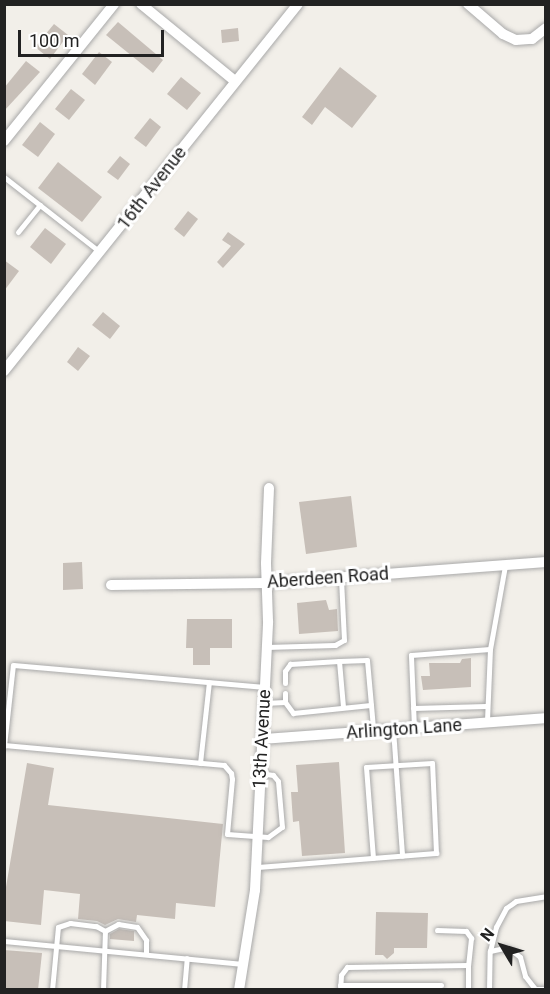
<!DOCTYPE html>
<html>
<head>
<meta charset="utf-8">
<style>
	body { margin:0 }
	#map { position:relative; width:550px; height:994px; overflow:hidden; background:#f2efe9; font-family:Roboto,sans-serif }
	div>[style] { position:absolute }
	[style*='--x'] { left:calc(var(--x)*1px); top:calc(var(--y)*1px); width:calc(var(--w)*1px); rotate:calc(var(--a)*1deg) }
	.building>* { inset:0; background:#c7bfb8 }
	.roads { filter:drop-shadow(0 0 2px #a9a9a9) drop-shadow(0 0 2px #a9a9a9) }
	.lane>* { height:5px; margin:-2.5px; padding:0 2.5px; transform-origin:2.5px; border-radius:2.5px; background:#fff }
	.street>* { height:10px; margin:-5px; padding:0 5px; transform-origin:5px; border-radius:5px; background:#fff }
	span { translate:-50% -50%; white-space:nowrap; text-align:center; line-height:1.15; -webkit-text-stroke:6px #fff; paint-order:stroke }
	.street-label { font-size:18px; color:#222 }
	.frame { position:absolute; inset:0; border:6px solid #222; pointer-events:none }
	.north { position:absolute; left:472px; top:916px; width:60px; height:60px; -webkit-text-stroke:4px #fff; paint-order:stroke; rotate:308deg; font-size:16px; font-weight:700; line-height:24px; text-align:center; color:#222 }
	.north::after { content:''; display:block; margin:auto; width:21px; height:27px; background:#222; clip-path:polygon(50% 0,100% 100%,50% 72%,0 100%) }
	.scale { position:absolute; left:18px; top:30px; width:146px; height:27px; box-sizing:border-box; border:3px solid #222; border-top:0; padding-left:8px; font-size:18px; line-height:21px; white-space:nowrap; color:#222; -webkit-text-stroke:4px #fff; paint-order:stroke }
</style>
</head>
<body>
<div id="map">
	<div class="building">
		<i style="clip-path:polygon(118px 22px,163px 60px,153px 73px,106px 35px)"></i>
		<i style="clip-path:polygon(54px 24px,68px 35px,50px 59px,35px 47px)"></i>
		<i style="clip-path:polygon(238px 28px,239px 41px,222px 43px,221px 30px)"></i>
		<i style="clip-path:polygon(99px 52px,112px 62px,95px 85px,82px 74px)"></i>
		<i style="clip-path:polygon(26px 61px,40px 72px,4px 111px,4px 88px)"></i>
		<i style="clip-path:polygon(340px 67px,377px 96px,352px 128px,325px 107px,312px 125px,302px 117px)"></i>
		<i style="clip-path:polygon(181px 77px,201px 93px,187px 110px,167px 94px)"></i>
		<i style="clip-path:polygon(71px 89px,85px 100px,69px 120px,55px 109px)"></i>
		<i style="clip-path:polygon(150px 118px,161px 127px,146px 147px,134px 138px)"></i>
		<i style="clip-path:polygon(40px 122px,55px 134px,38px 157px,22px 145px)"></i>
		<i style="clip-path:polygon(120px 156px,130px 164px,118px 180px,107px 172px)"></i>
		<i style="clip-path:polygon(58px 162px,102px 197px,82px 222px,38px 188px)"></i>
		<i style="clip-path:polygon(188px 211px,198px 219px,184px 237px,174px 229px)"></i>
		<i style="clip-path:polygon(45px 228px,66px 244px,51px 264px,30px 247px)"></i>
		<i style="clip-path:polygon(228px 232px,245px 244px,223px 268px,217px 262px,231px 246px,222px 240px)"></i>
		<i style="clip-path:polygon(4px 260px,19px 271px,4px 291px)"></i>
		<i style="clip-path:polygon(103px 312px,120px 326px,110px 339px,92px 325px)"></i>
		<i style="clip-path:polygon(78px 347px,90px 356px,78px 371px,67px 362px)"></i>
		<i style="clip-path:polygon(351px 496px,357px 547px,306px 554px,299px 502px)"></i>
		<i style="clip-path:polygon(82px 562px,83px 589px,63px 590px,63px 563px)"></i>
		<i style="clip-path:polygon(326px 600px,329px 610px,337px 609px,338px 631px,299px 634px,297px 603px)"></i>
		<i style="clip-path:polygon(187px 619px,232px 619px,232px 648px,210px 648px,210px 665px,193px 665px,193px 648px,186px 648px)"></i>
		<i style="clip-path:polygon(471px 658px,471px 687px,423px 690px,421px 676px,430px 676px,429px 663px,460px 663px,462px 659px)"></i>
		<i style="clip-path:polygon(339px 762px,345px 853px,302px 856px,299px 821px,293px 822px,291px 792px,298px 792px,296px 765px)"></i>
		<i style="clip-path:polygon(27px 763px,54px 768px,48px 805px,223px 824px,215px 907px,176px 903px,175px 919px,137px 915px,136px 922px,118px 919px,105px 925px,97px 921px,78px 919px,80px 894px,44px 890px,41px 925px,4px 921px,6px 887px)"></i>
		<i style="clip-path:polygon(376px 912px,428px 913px,427px 948px,394px 948px,394px 953px,387px 959px,383px 955px,375px 955px)"></i>
		<i style="clip-path:polygon(119px 929px,134px 931px,134px 941px,110px 939px,110px 934px)"></i>
		<i style="clip-path:polygon(4px 950px,42px 953px,38px 990px,4px 990px)"></i>
	</div>
	<div class="roads">
		<div class="lane">
			<i style="--x:4;--y:177;--w:122;--a:38"></i>
			<i style="--x:18;--y:232;--w:35;--a:-51"></i>
			<i style="--x:266;--y:647;--w:69;--a:-1.7"></i>
			<i style="--x:335;--y:645;--w:10;--a:-29"></i>
			<i style="--x:344;--y:640;--w:62;--a:-92.8"></i>
			<i style="--x:490;--y:649;--w:84;--a:-79.8"></i>
			<i style="--x:285;--y:683;--w:12;--a:-90"></i>
			<i style="--x:285;--y:671;--w:9;--a:-54"></i>
			<i style="--x:290;--y:664;--w:49;--a:-3.5"></i>
			<i style="--x:339;--y:661;--w:46;--a:85"></i>
			<i style="--x:285;--y:693;--w:9;--a:90"></i>
			<i style="--x:285;--y:702;--w:14;--a:54"></i>
			<i style="--x:293;--y:713;--w:78;--a:-5.9"></i>
			<i style="--x:371;--y:705;--w:45;--a:-95.1"></i>
			<i style="--x:367;--y:660;--w:28;--a:178"></i>
			<i style="--x:264;--y:703;--w:21;--a:-3"></i>
			<i style="--x:371;--y:705;--w:25;--a:85"></i>
			<i style="--x:413;--y:708;--w:73;--a:-1.6"></i>
			<i style="--x:414;--y:728;--w:73;--a:-92.4"></i>
			<i style="--x:411;--y:655;--w:79;--a:-4.3"></i>
			<i style="--x:490;--y:649;--w:73;--a:92.4"></i>
			<i style="--x:393;--y:729;--w:127;--a:85.9"></i>
			<i style="--x:4;--y:745;--w:221;--a:5.2"></i>
			<i style="--x:224;--y:765;--w:11;--a:49"></i>
			<i style="--x:231;--y:773;--w:6;--a:81"></i>
			<i style="--x:232;--y:779;--w:55;--a:95.2"></i>
			<i style="--x:227;--y:834;--w:41;--a:4.2"></i>
			<i style="--x:268;--y:837;--w:17;--a:-36"></i>
			<i style="--x:282;--y:827;--w:46;--a:-95"></i>
			<i style="--x:278;--y:781;--w:8;--a:-130"></i>
			<i style="--x:273;--y:775;--w:13;--a:-171"></i>
			<i style="--x:4;--y:746;--w:81;--a:-83.7"></i>
			<i style="--x:13;--y:665;--w:253;--a:5"></i>
			<i style="--x:200;--y:763;--w:81;--a:-83.7"></i>
			<i style="--x:257;--y:867;--w:180;--a:-4.5"></i>
			<i style="--x:436;--y:853;--w:90;--a:-92.5"></i>
			<i style="--x:432;--y:763;--w:66;--a:176.5"></i>
			<i style="--x:366;--y:767;--w:91;--a:85.6"></i>
			<i style="--x:437;--y:930;--w:29;--a:2"></i>
			<i style="--x:466;--y:931;--w:9;--a:54"></i>
			<i style="--x:471;--y:938;--w:27;--a:96"></i>
			<i style="--x:105;--y:931;--w:15;--a:-28"></i>
			<i style="--x:118;--y:924;--w:19;--a:9"></i>
			<i style="--x:137;--y:927;--w:16;--a:55"></i>
			<i style="--x:146;--y:940;--w:14;--a:90"></i>
			<i style="--x:4;--y:941;--w:240;--a:5.5"></i>
			<i style="--x:490;--y:951;--w:14;--a:-12"></i>
			<i style="--x:504;--y:948;--w:11;--a:22"></i>
			<i style="--x:514;--y:952;--w:8;--a:40"></i>
			<i style="--x:520;--y:957;--w:20;--a:75"></i>
			<i style="--x:525;--y:976;--w:16;--a:52"></i>
			<i style="--x:535;--y:989;--w:11;--a:0"></i>
			<i style="--x:340;--y:985;--w:101;--a:0"></i>
			<i style="--x:52;--y:990;--w:63;--a:-84.6"></i>
			<i style="--x:58;--y:927;--w:13;--a:-18"></i>
			<i style="--x:70;--y:923;--w:26;--a:7"></i>
			<i style="--x:96;--y:926;--w:10;--a:29"></i>
			<i style="--x:103;--y:990;--w:59;--a:-88.1"></i>
			<i style="--x:184;--y:990;--w:32;--a:-85"></i>
			<i style="--x:340;--y:990;--w:15;--a:-86"></i>
			<i style="--x:341;--y:975;--w:10;--a:-53"></i>
			<i style="--x:347;--y:967;--w:121;--a:-0.9"></i>
			<i style="--x:468;--y:965;--w:25;--a:90"></i>
			<i style="--x:489;--y:990;--w:39;--a:-89"></i>
			<i style="--x:490;--y:951;--w:25;--a:-76"></i>
			<i style="--x:496;--y:927;--w:21;--a:-62"></i>
			<i style="--x:506;--y:908;--w:12;--a:-35"></i>
			<i style="--x:516;--y:901;--w:30;--a:-9"></i>
		</div>
		<div class="street">
			<i style="--x:141;--y:4;--w:122;--a:39.3"></i>
			<i style="--x:468;--y:4;--w:46;--a:40.6"></i>
			<i style="--x:503;--y:34;--w:14;--a:25"></i>
			<i style="--x:516;--y:40;--w:16;--a:-4"></i>
			<i style="--x:532;--y:39;--w:18;--a:-38"></i>
			<i style="--x:4;--y:141;--w:176;--a:-51.2"></i>
			<i style="--x:4;--y:371;--w:470;--a:-51.3"></i>
			<i style="--x:111;--y:585;--w:155;--a:-0.7"></i>
			<i style="--x:266;--y:583;--w:281;--a:-4.3"></i>
			<i style="--x:263;--y:739;--w:284;--a:-4.2"></i>
			<i style="--x:239;--y:990;--w:101;--a:-80.9"></i>
			<i style="--x:255;--y:890;--w:269;--a:-87.2"></i>
			<i style="--x:268;--y:621;--w:58;--a:-92"></i>
			<i style="--x:266;--y:563;--w:75;--a:-87.7"></i>
		</div>
	</div>
	<div class="street-label">
		<span style="left:152px;top:188px;rotate:-52deg">16th Avenue</span>
		<span style="left:328px;top:578px;rotate:-4deg">Aberdeen Road</span>
		<span style="left:404px;top:729px;rotate:-4deg">Arlington Lane</span>
		<span style="left:262px;top:739px;rotate:-87deg">13th Avenue</span>
	</div>
	<div class="frame"></div>
	<div class="north">N</div>
	<div class="scale">100 m</div>
</div>
</body>
</html>
